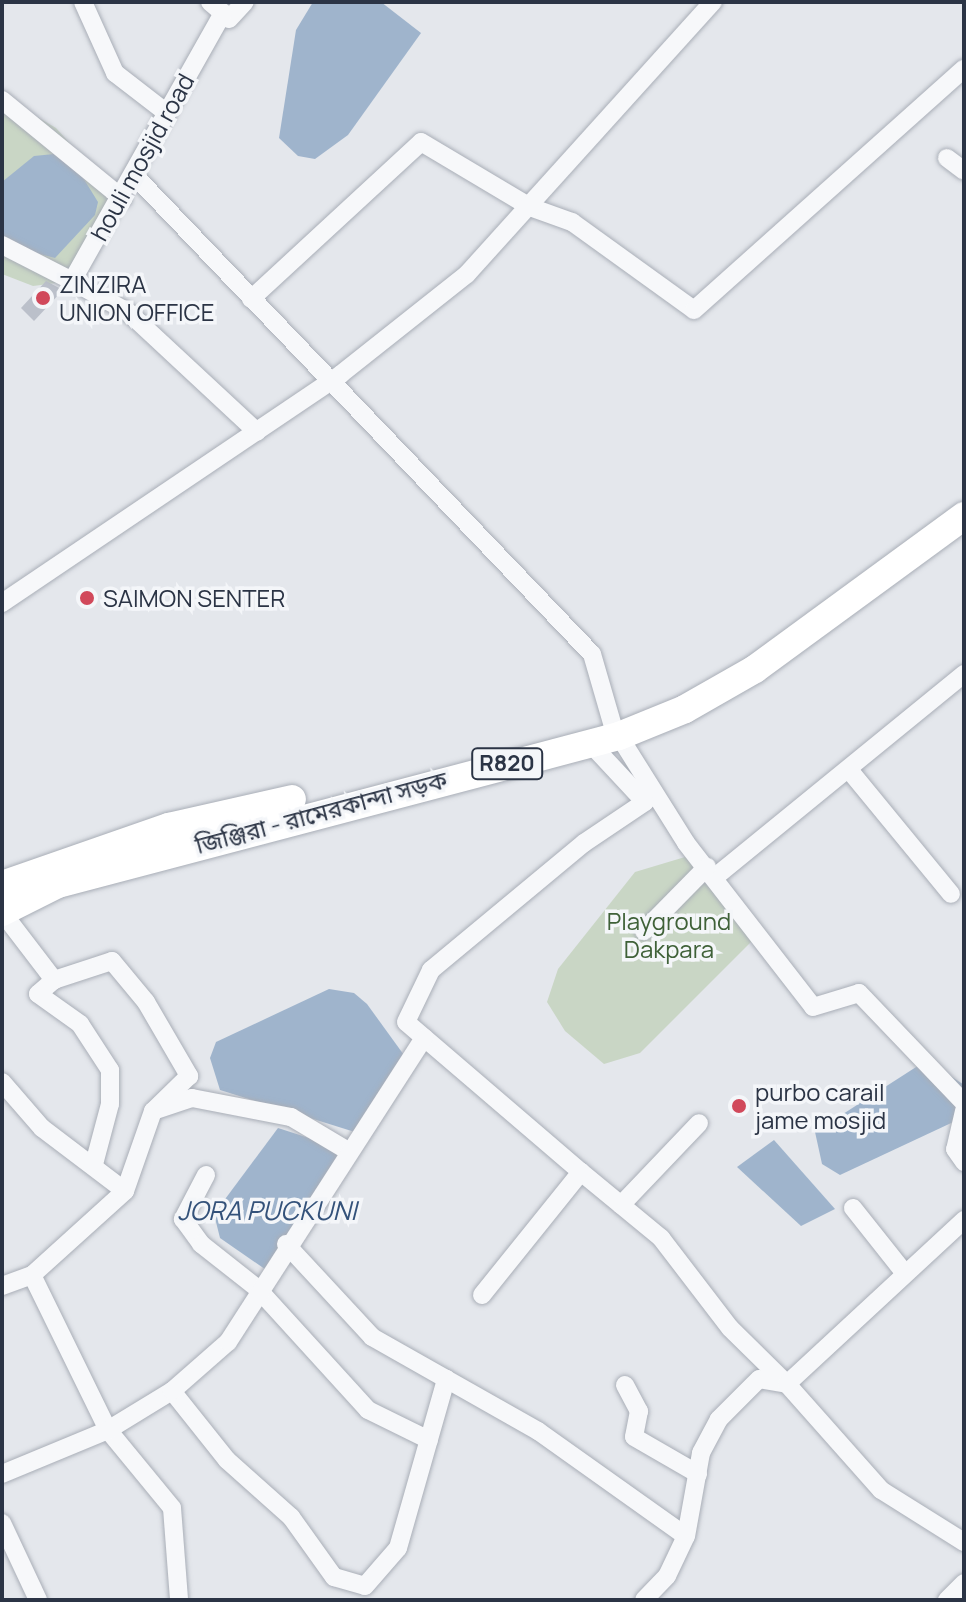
<!DOCTYPE html>
<html>
<head>
<meta charset="utf-8">
<style>
	body { margin:0 }
	#map { position:relative; width:966px; height:1602px; overflow:hidden; background:#e4e7ec; font-family:Manrope,"Noto Sans Bengali",sans-serif }
	div>[style] { position:absolute }
	[style*='--x'] { left:calc(var(--x)*1px); top:calc(var(--y)*1px); width:calc(var(--w)*1px); rotate:calc(var(--a)*1deg) }
	.green>* { inset:0; background:#c9d6c5 }
	.water>* { inset:0; background:#9fb4cc }
	.building>* { inset:0; background:#bbc0ca }
	.roads { filter:drop-shadow(0 0 2px #a9aeb7) drop-shadow(0 0 2px #a9aeb7) }
	.minor>* { height:18px; margin:-9px; padding:0 9px; transform-origin:9px; border-radius:9px; background:#f7f8fa }
	.primary>* { height:28px; margin:-14px; padding:0 14px; transform-origin:14px; border-radius:14px; background:#fff }
	.dots>* { width:22px; height:22px; translate:-50% -50%; box-sizing:border-box; border:4px solid #f4f6f9; border-radius:50% }
	span { translate:-50% -50%; white-space:nowrap; text-align:center; line-height:1.15; -webkit-text-stroke:7px #f4f6f9; paint-order:stroke }
	.shield-label span { padding:2px 6px; background:#f4f6f9; border:2px solid; border-radius:6px; -webkit-text-stroke-width:0 }
	.shield-label { font-size:22px; color:#2b3445; font-weight:700 }
	.street-label { font-size:24px; color:#2b3445 }
	.poi-label { font-size:24px; color:#2b3445 }
	.left { translate:0 -50%; text-align:left }
	.park-label { font-size:24px; color:#3f6138 }
	.water-label { font-size:26px; color:#34527a; font-style:italic }
	.frame { position:absolute; inset:0; border:4px solid #2b3445; pointer-events:none }
</style>
</head>
<body>
<div id="map">
	<div class="green">
		<i style="clip-path:polygon(12px 102px,56px 128px,111px 189px,115px 204px,72px 281px,33px 286px,2px 274px,2px 106px)"></i>
		<i style="clip-path:polygon(685px 857px,759px 934px,640px 1053px,604px 1064px,565px 1031px,547px 1002px,558px 969px,635px 872px)"></i>
	</div>
	<div class="water">
		<i style="clip-path:polygon(313px 2px,381px 2px,421px 33px,348px 135px,315px 159px,298px 156px,279px 138px,296px 30px)"></i>
		<i style="clip-path:polygon(54px 154px,77px 168px,98px 202px,95px 215px,55px 258px,2px 244px,2px 182px,34px 156px)"></i>
		<i style="clip-path:polygon(329px 989px,354px 993px,367px 1004px,409px 1062px,358px 1133px,220px 1090px,210px 1058px,216px 1042px)"></i>
		<i style="clip-path:polygon(927px 1060px,964px 1085px,964px 1117px,840px 1175px,822px 1164px,815px 1132px)"></i>
		<i style="clip-path:polygon(278px 1128px,340px 1148px,333px 1189px,272px 1274px,220px 1238px,214px 1214px)"></i>
		<i style="clip-path:polygon(774px 1140px,835px 1209px,801px 1226px,737px 1167px)"></i>
	</div>
	<div class="building">
		<i style="clip-path:polygon(46px 281px,63px 290px,34px 321px,21px 308px)"></i>
	</div>
	<div class="roads">
		<div class="minor">
			<i style="--x:83;--y:2;--w:78;--a:65.7"></i>
			<i style="--x:115;--y:73;--w:66;--a:37.6"></i>
			<i style="--x:223;--y:13;--w:8;--a:45"></i>
			<i style="--x:229;--y:19;--w:23;--a:-47"></i>
			<i style="--x:2;--y:100;--w:156;--a:39.3"></i>
			<i style="--x:947;--y:158;--w:21;--a:37"></i>
			<i style="--x:135;--y:176;--w:661;--a:46.29"></i>
			<i style="--x:592;--y:654;--w:72;--a:73.8"></i>
			<i style="--x:2;--y:245;--w:79;--a:27.2"></i>
			<i style="--x:72;--y:281;--w:308;--a:-60.6"></i>
			<i style="--x:223;--y:13;--w:17;--a:-140"></i>
			<i style="--x:72;--y:281;--w:64;--a:29"></i>
			<i style="--x:128;--y:312;--w:176;--a:42.9"></i>
			<i style="--x:251;--y:299;--w:231;--a:-42.7"></i>
			<i style="--x:421;--y:142;--w:127;--a:30.8"></i>
			<i style="--x:530;--y:207;--w:45;--a:19.7"></i>
			<i style="--x:572;--y:222;--w:150;--a:35.8"></i>
			<i style="--x:694;--y:310;--w:362;--a:-41.8"></i>
			<i style="--x:2;--y:603;--w:409;--a:-34"></i>
			<i style="--x:341;--y:374;--w:161;--a:-38.4"></i>
			<i style="--x:467;--y:274;--w:367;--a:-47.9"></i>
			<i style="--x:619;--y:736;--w:126;--a:57.9"></i>
			<i style="--x:686;--y:843;--w:207;--a:52.2"></i>
			<i style="--x:813;--y:1007;--w:48;--a:-16.9"></i>
			<i style="--x:859;--y:993;--w:152;--a:46.3"></i>
			<i style="--x:850;--y:771;--w:159;--a:50.6"></i>
			<i style="--x:715;--y:877;--w:321;--a:-39.2"></i>
			<i style="--x:2;--y:912;--w:86;--a:52.6"></i>
			<i style="--x:54;--y:980;--w:61;--a:-18.1"></i>
			<i style="--x:112;--y:961;--w:53;--a:50.3"></i>
			<i style="--x:146;--y:1002;--w:86;--a:59.8"></i>
			<i style="--x:189;--y:1076;--w:50;--a:135.8"></i>
			<i style="--x:644;--y:931;--w:90;--a:-45.5"></i>
			<i style="--x:54;--y:980;--w:21;--a:139"></i>
			<i style="--x:38;--y:994;--w:52;--a:35.5"></i>
			<i style="--x:80;--y:1024;--w:55;--a:56.9"></i>
			<i style="--x:110;--y:1070;--w:34;--a:90"></i>
			<i style="--x:110;--y:1104;--w:62;--a:104.9"></i>
			<i style="--x:2;--y:1082;--w:61;--a:49"></i>
			<i style="--x:42;--y:1128;--w:104;--a:37.2"></i>
			<i style="--x:125;--y:1191;--w:125;--a:137.9"></i>
			<i style="--x:32;--y:1275;--w:173;--a:63.9"></i>
			<i style="--x:108;--y:1430;--w:101;--a:50.6"></i>
			<i style="--x:172;--y:1508;--w:92;--a:85.6"></i>
			<i style="--x:964;--y:1111;--w:39;--a:103"></i>
			<i style="--x:955;--y:1149;--w:16;--a:55"></i>
			<i style="--x:581;--y:1172;--w:104;--a:39.5"></i>
			<i style="--x:661;--y:1238;--w:113;--a:52.5"></i>
			<i style="--x:730;--y:1328;--w:80;--a:44.5"></i>
			<i style="--x:787;--y:1384;--w:28;--a:-170"></i>
			<i style="--x:759;--y:1379;--w:57;--a:135"></i>
			<i style="--x:719;--y:1419;--w:38;--a:118"></i>
			<i style="--x:701;--y:1453;--w:84;--a:100.2"></i>
			<i style="--x:686;--y:1536;--w:44;--a:115.4"></i>
			<i style="--x:667;--y:1576;--w:33;--a:134"></i>
			<i style="--x:206;--y:1175;--w:50;--a:117.6"></i>
			<i style="--x:183;--y:1219;--w:31;--a:54"></i>
			<i style="--x:201;--y:1244;--w:71;--a:38.2"></i>
			<i style="--x:257;--y:1288;--w:165;--a:47.7"></i>
			<i style="--x:368;--y:1410;--w:68;--a:26.2"></i>
			<i style="--x:125;--y:1191;--w:85;--a:-70.7"></i>
			<i style="--x:153;--y:1111;--w:41;--a:-18.4"></i>
			<i style="--x:192;--y:1098;--w:101;--a:10.9"></i>
			<i style="--x:291;--y:1117;--w:66;--a:30.8"></i>
			<i style="--x:621;--y:1205;--w:113;--a:-46.4"></i>
			<i style="--x:853;--y:1208;--w:80;--a:51.6"></i>
			<i style="--x:964;--y:1220;--w:241;--a:137.2"></i>
			<i style="--x:787;--y:1384;--w:142;--a:48.4"></i>
			<i style="--x:881;--y:1490;--w:98;--a:32.1"></i>
			<i style="--x:286;--y:1244;--w:127;--a:47.2"></i>
			<i style="--x:372;--y:1337;--w:191;--a:29.5"></i>
			<i style="--x:538;--y:1431;--w:181;--a:35.4"></i>
			<i style="--x:2;--y:1286;--w:32;--a:-20"></i>
			<i style="--x:482;--y:1295;--w:158;--a:-51.2"></i>
			<i style="--x:581;--y:1172;--w:230;--a:-139.4"></i>
			<i style="--x:406;--y:1022;--w:58;--a:-64.3"></i>
			<i style="--x:431;--y:970;--w:199;--a:-39.7"></i>
			<i style="--x:584;--y:843;--w:73;--a:-33.9"></i>
			<i style="--x:645;--y:802;--w:81;--a:-133"></i>
			<i style="--x:625;--y:1385;--w:30;--a:62"></i>
			<i style="--x:639;--y:1411;--w:26;--a:101"></i>
			<i style="--x:634;--y:1437;--w:74;--a:30"></i>
			<i style="--x:172;--y:1391;--w:88;--a:51.4"></i>
			<i style="--x:227;--y:1460;--w:86;--a:41.7"></i>
			<i style="--x:291;--y:1517;--w:74;--a:54.4"></i>
			<i style="--x:334;--y:1577;--w:32;--a:16"></i>
			<i style="--x:365;--y:1586;--w:50;--a:-49"></i>
			<i style="--x:398;--y:1548;--w:176;--a:-74.1"></i>
			<i style="--x:2;--y:1474;--w:115;--a:-22.5"></i>
			<i style="--x:108;--y:1430;--w:75;--a:-31.4"></i>
			<i style="--x:172;--y:1391;--w:74;--a:-41.2"></i>
			<i style="--x:228;--y:1342;--w:362;--a:-57.2"></i>
			<i style="--x:2;--y:1523;--w:85;--a:64.9"></i>
			<i style="--x:947;--y:1600;--w:24;--a:-45"></i>
		</div>
		<div class="primary">
			<i style="--x:2;--y:885;--w:177;--a:-19.2"></i>
			<i style="--x:169;--y:827;--w:126;--a:-12.8"></i>
			<i style="--x:2;--y:912;--w:63;--a:-26.6"></i>
			<i style="--x:58;--y:884;--w:580;--a:-14.78"></i>
			<i style="--x:619;--y:736;--w:71;--a:-22.2"></i>
			<i style="--x:685;--y:709;--w:81;--a:-29.7"></i>
			<i style="--x:755;--y:669;--w:259;--a:-36.2"></i>
		</div>
	</div>
	<div class="dots">
		<i style="left:43px;top:298px;background:#d1495b"></i>
		<i style="left:87px;top:598px;background:#d1495b"></i>
		<i style="left:739px;top:1106px;background:#d1495b"></i>
	</div>
	<div class="shield-label">
		<span style="left:507px;top:764px">R820</span>
	</div>
	<div class="street-label">
		<span style="left:142px;top:157px;rotate:-61deg">houli mosjid road</span>
		<span style="left:321px;top:812px;rotate:-15deg">জিঞ্জিরা - রামেরকান্দা সড়ক</span>
	</div>
	<div class="poi-label">
		<span class="left" style="left:59px;top:298px">ZINZIRA<br>UNION OFFICE</span>
		<span class="left" style="left:103px;top:598px">SAIMON SENTER</span>
		<span class="left" style="left:755px;top:1106px">purbo carail<br>jame mosjid</span>
	</div>
	<div class="park-label">
		<span style="left:669px;top:935px">Playground<br>Dakpara</span>
	</div>
	<div class="water-label">
		<span style="left:267px;top:1211px">JORA PUCKUNI</span>
	</div>
	<div class="frame"></div>
</div>
</body>
</html>
